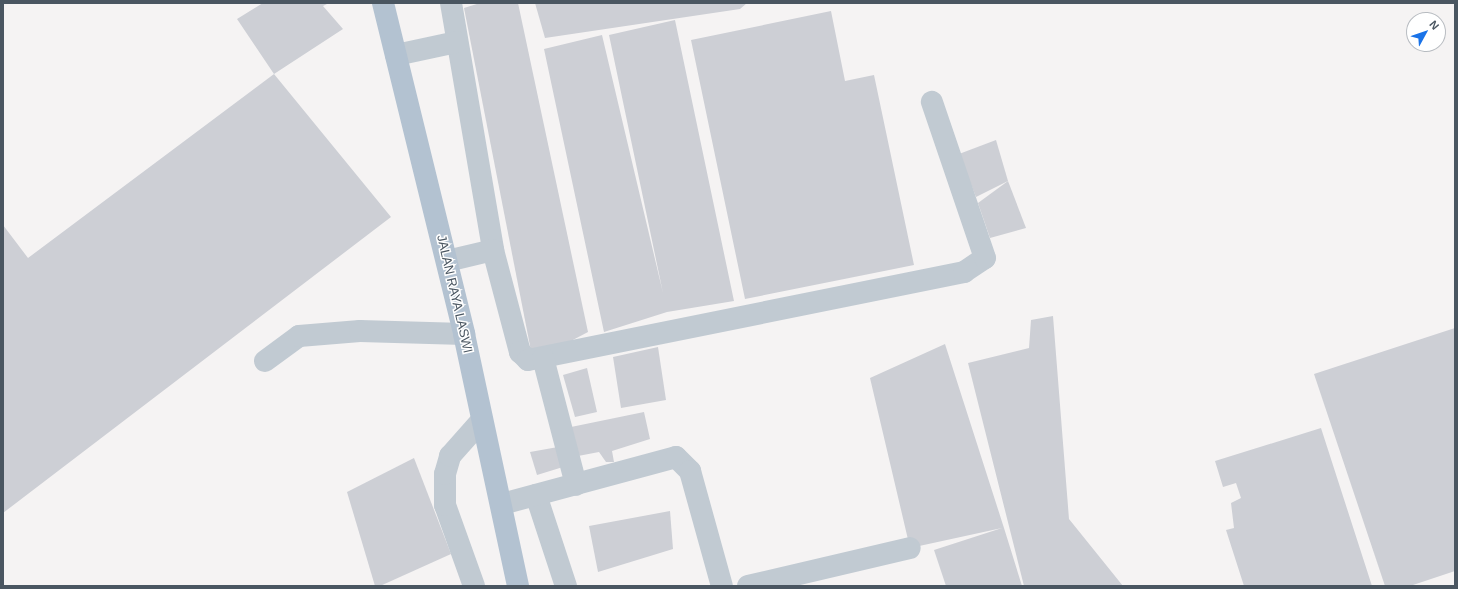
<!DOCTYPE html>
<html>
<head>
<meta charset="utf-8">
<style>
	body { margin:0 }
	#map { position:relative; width:1458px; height:589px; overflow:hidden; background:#f5f3f3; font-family:Helvetica,sans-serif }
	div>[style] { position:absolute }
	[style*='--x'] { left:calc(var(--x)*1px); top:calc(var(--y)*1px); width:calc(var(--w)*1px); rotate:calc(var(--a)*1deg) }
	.building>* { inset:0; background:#cdcfd5 }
	.minor>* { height:22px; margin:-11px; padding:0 11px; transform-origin:11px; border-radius:11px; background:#c1cad2 }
	.major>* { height:22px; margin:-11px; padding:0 11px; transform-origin:11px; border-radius:11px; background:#b3c2d1 }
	span { translate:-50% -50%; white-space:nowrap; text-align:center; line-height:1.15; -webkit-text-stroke:3px #fff; paint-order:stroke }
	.street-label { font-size:13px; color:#4a5661 }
	.frame { position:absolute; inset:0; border:4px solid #4a5661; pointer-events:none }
	.north { position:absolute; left:1406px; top:12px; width:40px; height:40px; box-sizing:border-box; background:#fff; border:1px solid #b7bbc0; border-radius:50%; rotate:50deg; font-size:11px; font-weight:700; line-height:16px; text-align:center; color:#4a5661 }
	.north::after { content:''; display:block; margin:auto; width:14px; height:18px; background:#1a73e8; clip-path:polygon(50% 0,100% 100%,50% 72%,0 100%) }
</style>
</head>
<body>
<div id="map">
	<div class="building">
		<i style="clip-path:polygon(263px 3px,329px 3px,323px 6px,343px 29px,274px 74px,237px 19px)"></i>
		<i style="clip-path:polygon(480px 3px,518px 3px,588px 332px,533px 361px,464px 8px)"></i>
		<i style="clip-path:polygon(535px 3px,747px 3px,740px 9px,545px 38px)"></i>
		<i style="clip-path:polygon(831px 11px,845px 81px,874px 75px,914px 265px,745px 299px,691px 40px)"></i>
		<i style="clip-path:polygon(675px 20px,734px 301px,667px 312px,604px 332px,544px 49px,602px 35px,663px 293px,609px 35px)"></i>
		<i style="clip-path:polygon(274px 74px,391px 217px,3px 513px,3px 225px,28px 258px)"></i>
		<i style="clip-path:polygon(996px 140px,1008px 181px,976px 197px,959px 154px)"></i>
		<i style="clip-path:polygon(1008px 181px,1026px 228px,990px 238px,978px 203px)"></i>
		<i style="clip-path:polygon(1053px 316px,1069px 519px,1123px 586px,1024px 586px,968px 363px,1029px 348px,1031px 320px)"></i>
		<i style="clip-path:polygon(1455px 328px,1455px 571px,1410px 586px,1385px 586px,1314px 374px)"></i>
		<i style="clip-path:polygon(945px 344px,1004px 528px,1022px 586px,946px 586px,934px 550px,1002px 528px,910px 548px,870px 378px)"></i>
		<i style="clip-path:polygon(658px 347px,666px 400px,621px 408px,613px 357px)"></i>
		<i style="clip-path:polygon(587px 368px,597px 412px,575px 417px,563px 375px)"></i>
		<i style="clip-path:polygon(644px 412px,650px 439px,612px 451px,614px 462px,606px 462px,599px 452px,578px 456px,571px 427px)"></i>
		<i style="clip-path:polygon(1321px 428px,1372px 586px,1244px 586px,1226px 530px,1234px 528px,1231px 503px,1241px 498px,1236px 483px,1223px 487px,1215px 461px)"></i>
		<i style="clip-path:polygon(558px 447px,563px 467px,537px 475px,530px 452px)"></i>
		<i style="clip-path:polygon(414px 458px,451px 554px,380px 586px,375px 586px,347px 492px)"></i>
		<i style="clip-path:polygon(670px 511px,673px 549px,598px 572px,589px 526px)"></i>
	</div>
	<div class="minor">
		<i style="--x:451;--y:3;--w:251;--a:80.3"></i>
		<i style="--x:493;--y:250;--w:106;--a:75.2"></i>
		<i style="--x:520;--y:352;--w:11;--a:45"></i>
		<i style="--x:528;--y:360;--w:445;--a:-11.4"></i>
		<i style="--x:964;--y:272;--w:25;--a:-34"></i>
		<i style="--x:985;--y:258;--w:165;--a:-108.8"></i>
		<i style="--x:396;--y:55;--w:62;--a:-12"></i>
		<i style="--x:447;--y:261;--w:47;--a:-13.4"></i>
		<i style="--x:543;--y:358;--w:131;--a:75.4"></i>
		<i style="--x:265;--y:361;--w:42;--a:-36.3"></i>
		<i style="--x:299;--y:336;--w:61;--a:-4.7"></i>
		<i style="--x:360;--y:331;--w:104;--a:1.7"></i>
		<i style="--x:536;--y:495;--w:96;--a:71.8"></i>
		<i style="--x:502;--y:504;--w:180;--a:-15.1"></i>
		<i style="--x:676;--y:457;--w:20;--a:45"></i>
		<i style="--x:690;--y:471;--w:119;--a:74.5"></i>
		<i style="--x:474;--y:586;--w:86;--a:-109.7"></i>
		<i style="--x:445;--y:505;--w:31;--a:-90"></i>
		<i style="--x:445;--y:474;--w:19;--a:-74"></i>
		<i style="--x:450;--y:456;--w:48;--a:-48.4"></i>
		<i style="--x:748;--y:586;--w:166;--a:-13.2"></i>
	</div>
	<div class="major">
		<i style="--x:383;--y:3;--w:341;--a:76.2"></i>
		<i style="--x:464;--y:334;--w:258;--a:77.9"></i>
	</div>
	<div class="street-label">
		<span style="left:454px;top:294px;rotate:77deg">JALAN RAYA LASWI</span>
	</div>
	<div class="frame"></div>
	<div class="north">N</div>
</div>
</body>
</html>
